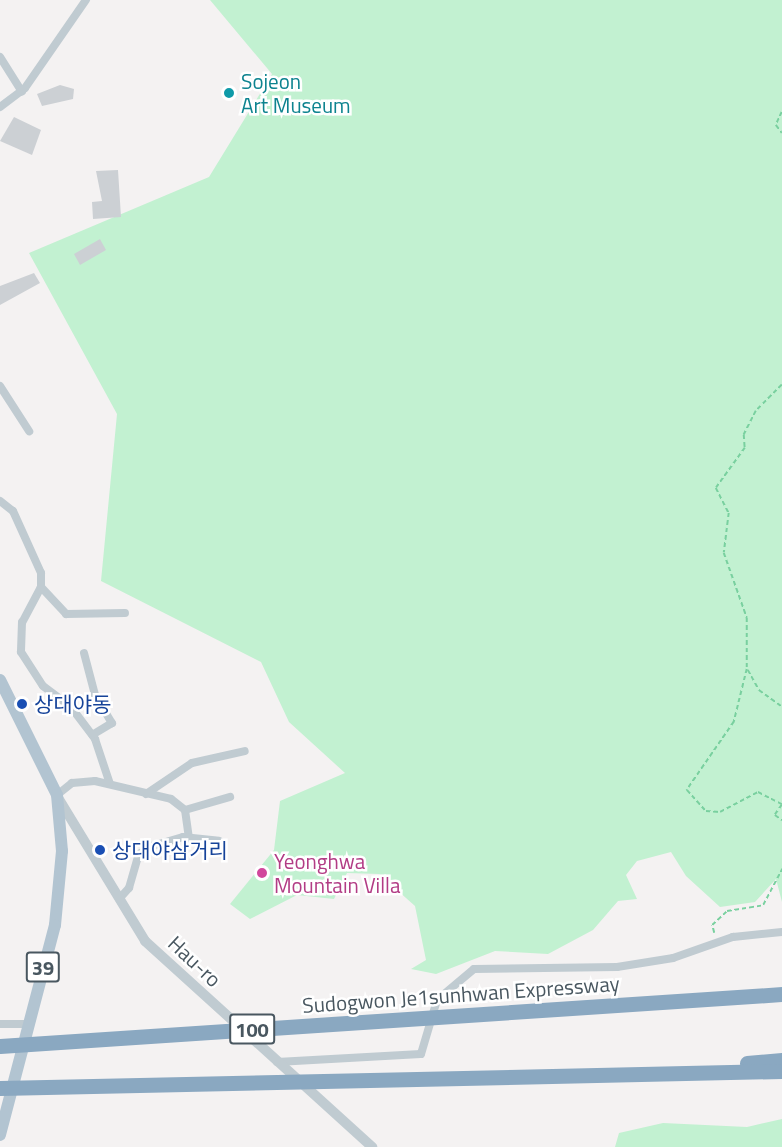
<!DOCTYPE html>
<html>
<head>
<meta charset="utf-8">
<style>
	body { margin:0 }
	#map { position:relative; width:782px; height:1147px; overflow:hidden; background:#f4f2f2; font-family:"Titillium Web","Noto Sans KR",sans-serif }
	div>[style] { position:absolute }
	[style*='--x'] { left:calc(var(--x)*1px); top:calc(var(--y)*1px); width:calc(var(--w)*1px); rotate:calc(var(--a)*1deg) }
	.green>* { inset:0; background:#c2f1d1 }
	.building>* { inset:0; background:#ccd0d4 }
	.path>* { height:1.5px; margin-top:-0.75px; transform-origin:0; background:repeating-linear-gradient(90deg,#79d09f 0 4.5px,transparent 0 7.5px) }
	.minor>* { height:8px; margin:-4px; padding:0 4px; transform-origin:4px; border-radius:4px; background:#c0cbd1 }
	.tertiary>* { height:10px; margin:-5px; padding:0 5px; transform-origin:5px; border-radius:5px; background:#c0cbd1 }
	.primary>* { height:12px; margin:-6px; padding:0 6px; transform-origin:6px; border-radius:6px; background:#b2c4d1 }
	.motorway>* { height:15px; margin:-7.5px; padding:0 7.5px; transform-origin:7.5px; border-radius:7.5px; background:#8aa8c1 }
	.dots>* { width:16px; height:16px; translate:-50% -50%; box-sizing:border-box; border:3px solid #fff; border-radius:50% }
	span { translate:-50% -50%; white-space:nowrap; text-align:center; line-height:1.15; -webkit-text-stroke:5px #fff; paint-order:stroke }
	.shield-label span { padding:2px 4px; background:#fff; border:2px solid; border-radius:4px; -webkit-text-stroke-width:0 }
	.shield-label { font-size:20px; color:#495760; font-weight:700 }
	.culture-label { font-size:21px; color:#0d838f }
	.left { translate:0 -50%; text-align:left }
	.transit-label { font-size:21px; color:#164399 }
	.hotel-label { font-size:21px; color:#b23c85 }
	.street-label { font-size:21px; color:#495760 }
</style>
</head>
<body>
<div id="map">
	<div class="green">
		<i style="clip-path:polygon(210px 0,782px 0,782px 902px,776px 879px,755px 902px,720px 907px,686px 876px,671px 852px,637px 861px,626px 875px,637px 899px,618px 901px,593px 930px,548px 954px,495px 951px,436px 974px,411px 969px,426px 960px,415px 906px,379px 874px,347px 873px,334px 899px,297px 895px,250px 919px,230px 904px,274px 850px,280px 801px,345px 773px,289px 722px,261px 662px,101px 581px,117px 414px,29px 253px,209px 177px,272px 74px)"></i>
		<i style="clip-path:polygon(782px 1119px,782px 1147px,615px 1147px,619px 1133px,663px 1123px,747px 1127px)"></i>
	</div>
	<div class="building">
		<i style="clip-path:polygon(60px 85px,74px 89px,73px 99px,42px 106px,37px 94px)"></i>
		<i style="clip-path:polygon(14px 117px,41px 130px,32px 155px,0 141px)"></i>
		<i style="clip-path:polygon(118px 170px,121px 217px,93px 219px,92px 202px,102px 201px,96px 171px)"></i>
		<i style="clip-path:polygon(100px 239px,106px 250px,80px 265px,74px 254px)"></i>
		<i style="clip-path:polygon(34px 273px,40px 283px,0 305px,0 286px)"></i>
	</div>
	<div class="path">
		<i style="--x:782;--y:112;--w:14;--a:115"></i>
		<i style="--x:776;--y:125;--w:10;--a:53"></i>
		<i style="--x:782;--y:385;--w:37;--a:135"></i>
		<i style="--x:756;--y:411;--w:27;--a:117"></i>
		<i style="--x:744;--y:435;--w:13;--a:86"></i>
		<i style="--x:745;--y:448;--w:49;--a:125.9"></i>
		<i style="--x:716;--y:488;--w:28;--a:63"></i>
		<i style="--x:729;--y:513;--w:40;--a:97.1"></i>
		<i style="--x:724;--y:553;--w:69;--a:70.5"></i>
		<i style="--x:747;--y:618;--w:51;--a:90"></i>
		<i style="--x:747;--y:669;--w:55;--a:103.8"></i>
		<i style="--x:734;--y:722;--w:83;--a:124.7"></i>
		<i style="--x:687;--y:790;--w:28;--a:48"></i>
		<i style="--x:706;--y:811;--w:14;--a:4"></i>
		<i style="--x:720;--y:812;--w:43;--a:-27.8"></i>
		<i style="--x:758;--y:792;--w:27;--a:27"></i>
		<i style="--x:748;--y:670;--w:23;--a:61"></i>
		<i style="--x:759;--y:690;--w:29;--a:36"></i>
		<i style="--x:782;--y:805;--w:12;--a:125"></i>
		<i style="--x:775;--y:815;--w:9;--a:36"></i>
		<i style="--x:714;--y:933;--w:8;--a:-104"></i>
		<i style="--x:712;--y:925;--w:21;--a:-43"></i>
		<i style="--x:727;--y:911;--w:36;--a:-9"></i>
		<i style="--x:763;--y:905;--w:41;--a:-62.2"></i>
	</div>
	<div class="minor">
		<i style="--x:0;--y:57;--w:41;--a:57.8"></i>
		<i style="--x:0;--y:107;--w:31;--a:-37"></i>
		<i style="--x:25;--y:88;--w:107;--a:-55.3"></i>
		<i style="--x:0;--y:386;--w:54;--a:57.2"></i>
		<i style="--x:0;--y:501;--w:16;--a:38"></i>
		<i style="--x:13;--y:511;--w:68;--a:65.7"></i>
		<i style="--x:41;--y:573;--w:14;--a:90"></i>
		<i style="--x:41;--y:587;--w:40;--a:118"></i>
		<i style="--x:22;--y:622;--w:30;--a:92"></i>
		<i style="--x:21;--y:652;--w:40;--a:57.1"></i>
		<i style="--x:43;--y:686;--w:35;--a:37"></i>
		<i style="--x:71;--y:707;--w:40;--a:53"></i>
		<i style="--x:95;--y:739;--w:47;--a:71.6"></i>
		<i style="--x:41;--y:587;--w:37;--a:47"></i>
		<i style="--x:66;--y:614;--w:59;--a:-1"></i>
		<i style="--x:84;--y:653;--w:43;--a:75.3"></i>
		<i style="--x:95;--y:695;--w:33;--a:59"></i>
		<i style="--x:112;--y:723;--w:23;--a:149"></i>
		<i style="--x:146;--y:794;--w:55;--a:-34"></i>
		<i style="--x:192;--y:763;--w:54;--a:-12.8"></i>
		<i style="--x:57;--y:795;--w:19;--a:-39"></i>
		<i style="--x:72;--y:783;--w:23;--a:-5"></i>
		<i style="--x:95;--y:781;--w:78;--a:13.3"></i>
		<i style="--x:171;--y:799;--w:18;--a:38"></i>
		<i style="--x:185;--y:810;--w:27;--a:82"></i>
		<i style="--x:185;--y:810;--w:47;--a:-16.1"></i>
		<i style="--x:119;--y:899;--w:15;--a:-48"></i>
		<i style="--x:129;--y:888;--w:35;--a:-74"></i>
		<i style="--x:139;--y:854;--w:15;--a:-32"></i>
		<i style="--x:152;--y:846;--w:32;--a:-16"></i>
		<i style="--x:183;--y:837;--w:36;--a:6"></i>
		<i style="--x:0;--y:1024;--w:28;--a:0"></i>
		<i style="--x:277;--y:1062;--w:144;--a:-3.2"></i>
		<i style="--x:421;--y:1054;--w:56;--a:-73.5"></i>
		<i style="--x:437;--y:1000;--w:48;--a:-40"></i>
		<i style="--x:474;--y:969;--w:143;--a:-0.8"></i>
		<i style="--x:617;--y:967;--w:57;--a:-9.1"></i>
		<i style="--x:673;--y:958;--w:64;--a:-19.3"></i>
		<i style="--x:733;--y:937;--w:49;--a:-5.8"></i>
	</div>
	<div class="tertiary">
		<i style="--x:57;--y:796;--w:170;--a:58.7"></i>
		<i style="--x:145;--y:941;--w:307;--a:42.2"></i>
	</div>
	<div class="primary">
		<i style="--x:0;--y:680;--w:128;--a:63.6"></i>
		<i style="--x:57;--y:795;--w:56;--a:84.9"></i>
		<i style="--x:62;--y:851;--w:74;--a:95.4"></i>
		<i style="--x:55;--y:925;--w:217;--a:104.7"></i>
	</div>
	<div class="motorway">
		<i style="--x:0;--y:1046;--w:784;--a:-3.8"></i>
		<i style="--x:747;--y:1063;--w:35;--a:-5"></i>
		<i style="--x:0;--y:1088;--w:782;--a:-1.25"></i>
	</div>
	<div class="dots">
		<i style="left:229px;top:93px;background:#0f9aa8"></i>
		<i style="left:22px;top:704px;background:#1a4fb4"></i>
		<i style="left:100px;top:850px;background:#1a4fb4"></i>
		<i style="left:262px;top:873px;background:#d1479c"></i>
	</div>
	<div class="shield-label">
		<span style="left:43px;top:967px">39</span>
		<span style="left:252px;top:1029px">100</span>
	</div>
	<div class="culture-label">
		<span class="left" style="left:241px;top:93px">Sojeon<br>Art Museum</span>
	</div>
	<div class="transit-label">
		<span class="left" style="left:34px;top:704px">상대야동</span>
		<span class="left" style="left:112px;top:850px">상대야삼거리</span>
	</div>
	<div class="hotel-label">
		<span class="left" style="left:274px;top:873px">Yeonghwa<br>Mountain Villa</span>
	</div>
	<div class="street-label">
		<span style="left:195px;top:961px;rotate:43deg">Hau-ro</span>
		<span style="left:461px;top:994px;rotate:-4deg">Sudogwon Je1sunhwan Expressway</span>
	</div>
</div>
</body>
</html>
